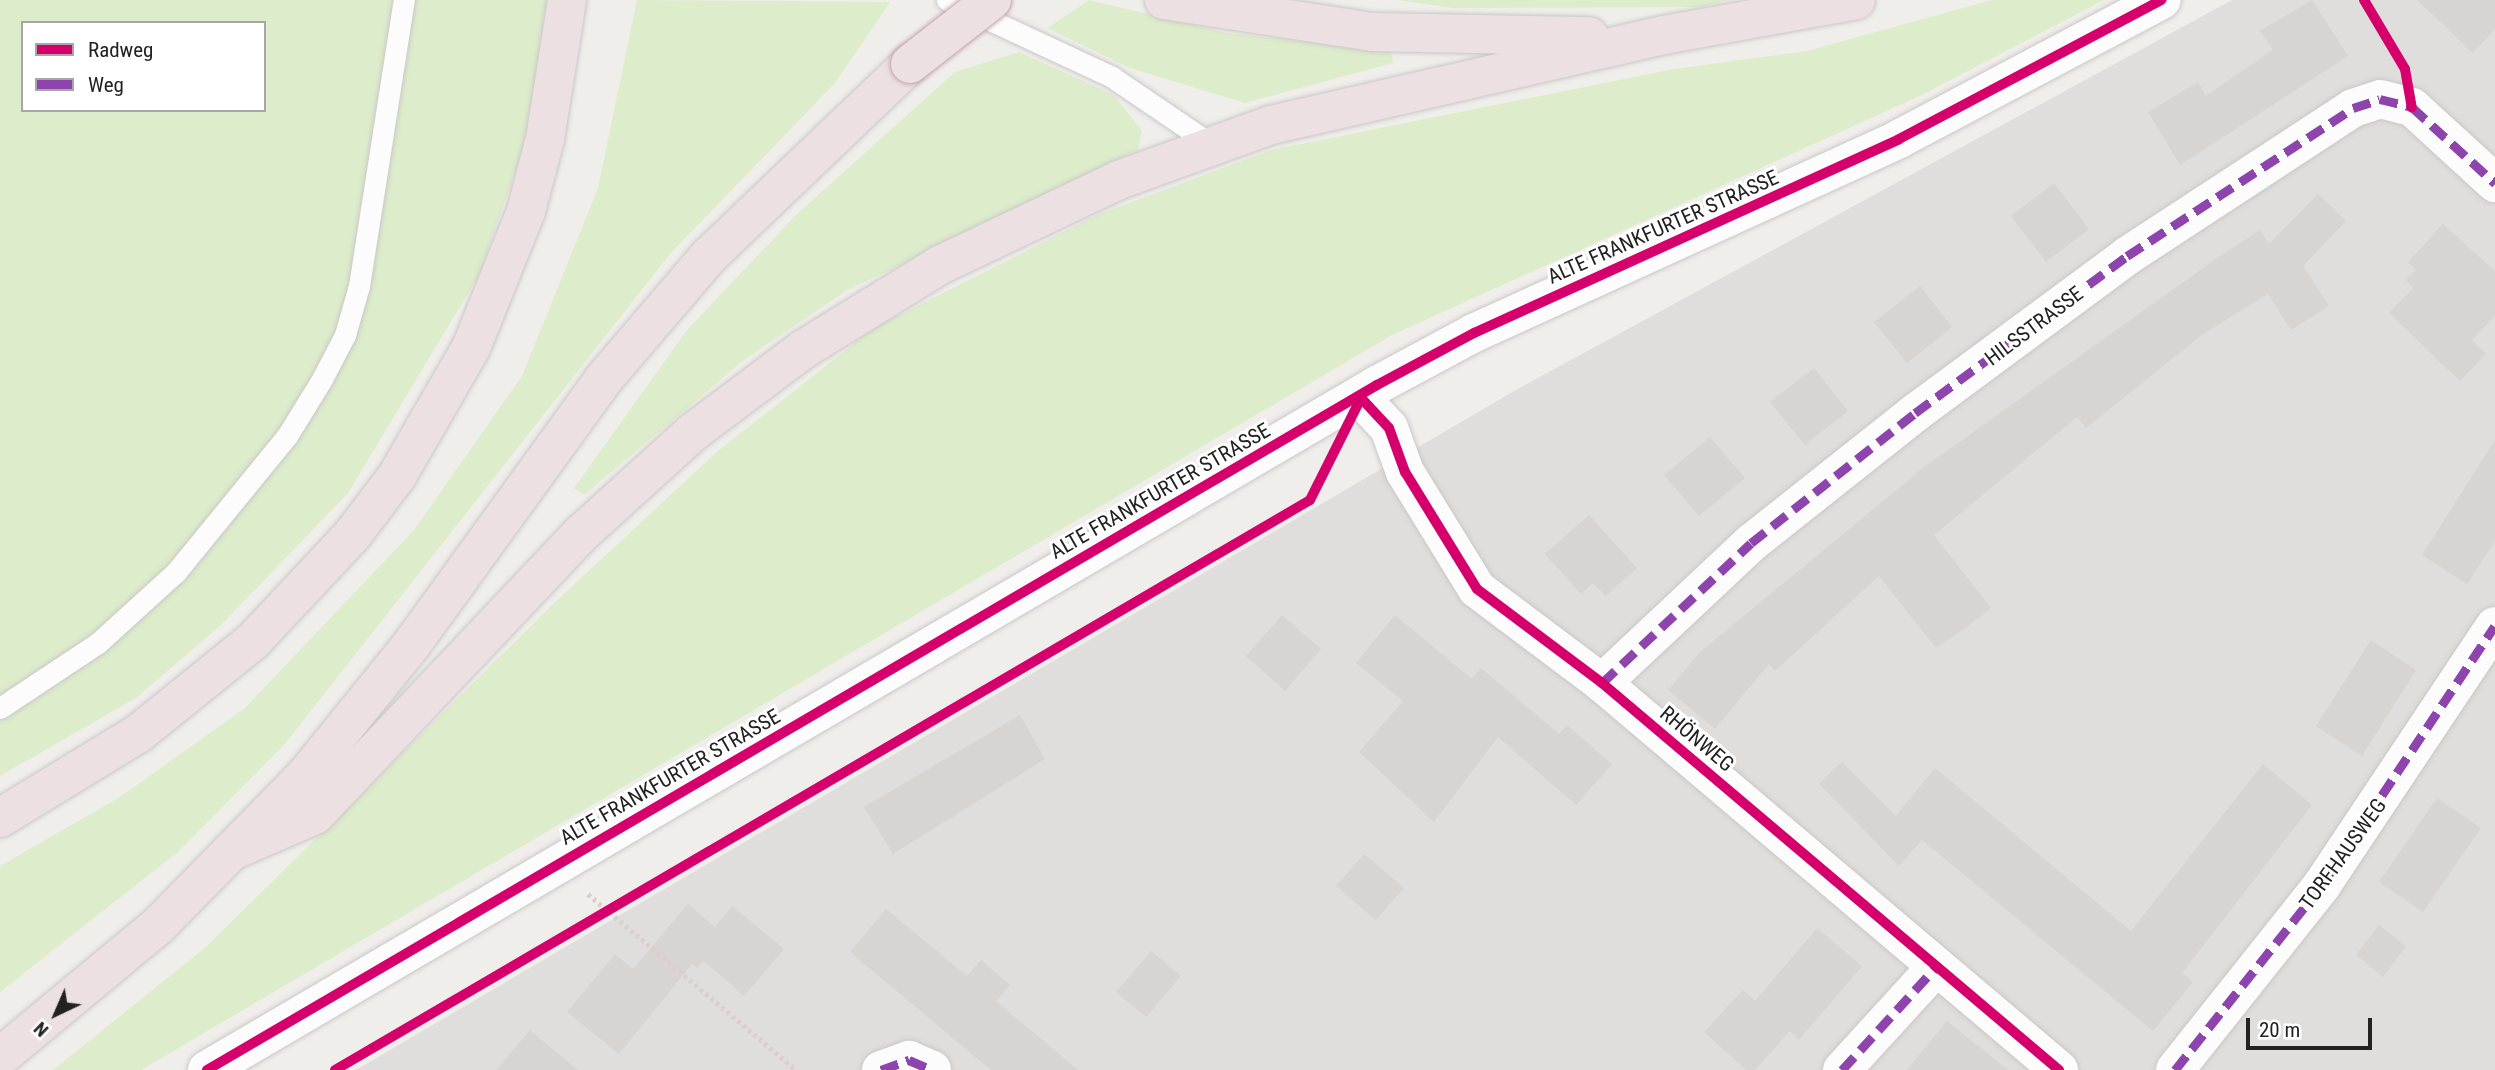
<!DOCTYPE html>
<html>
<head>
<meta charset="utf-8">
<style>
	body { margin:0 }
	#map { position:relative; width:2495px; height:1070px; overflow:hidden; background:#f0eeeb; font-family:"Roboto Condensed",sans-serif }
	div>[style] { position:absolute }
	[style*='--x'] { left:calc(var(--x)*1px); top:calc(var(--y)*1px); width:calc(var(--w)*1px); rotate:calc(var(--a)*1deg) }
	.residential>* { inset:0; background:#dfdedc }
	.grass>* { inset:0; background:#ddeccb }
	.building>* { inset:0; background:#d7d4d2 }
	.path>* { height:4.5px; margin-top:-2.25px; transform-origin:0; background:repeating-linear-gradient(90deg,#dccecd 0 3.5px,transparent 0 7px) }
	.roads { filter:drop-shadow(0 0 2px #c9c8c7) drop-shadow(0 0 2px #c9c8c7) }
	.service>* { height:21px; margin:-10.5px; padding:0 10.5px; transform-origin:10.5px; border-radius:10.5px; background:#fdfcfc }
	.minor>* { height:38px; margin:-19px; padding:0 19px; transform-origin:19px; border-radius:19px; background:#fdfcfc }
	.tertiary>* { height:38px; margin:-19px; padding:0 19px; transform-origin:19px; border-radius:19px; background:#fdfcfc }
	.motorway>* { height:38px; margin:-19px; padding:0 19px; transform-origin:19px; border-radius:19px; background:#ece0e2 }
	.bridges { filter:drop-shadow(0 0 2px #c5a2ac) drop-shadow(0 0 2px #c5a2ac) }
	.motorway-bridge>* { height:38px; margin:-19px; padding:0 19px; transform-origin:19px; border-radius:19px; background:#ece0e2 }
	.quiet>* { height:9px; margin-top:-4.5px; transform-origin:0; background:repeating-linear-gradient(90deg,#8e44ad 0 18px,transparent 0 27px) }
	.cycleway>* { height:10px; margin:-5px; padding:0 5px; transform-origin:5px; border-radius:5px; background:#d6006c }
	span { translate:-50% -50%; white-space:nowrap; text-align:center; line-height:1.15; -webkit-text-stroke:6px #fff; paint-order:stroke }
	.street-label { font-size:21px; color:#222 }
	.legend { position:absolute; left:21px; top:21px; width:245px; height:91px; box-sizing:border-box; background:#fff; border:2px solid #a7a7a7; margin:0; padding:9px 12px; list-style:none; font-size:21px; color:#222 }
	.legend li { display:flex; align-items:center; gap:14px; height:35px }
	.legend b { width:35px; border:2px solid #a7a7a7 }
	.north { position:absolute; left:21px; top:979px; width:70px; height:70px; -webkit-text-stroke:5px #fff; paint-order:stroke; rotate:224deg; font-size:19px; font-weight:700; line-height:28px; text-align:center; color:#222 }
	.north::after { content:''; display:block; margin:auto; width:24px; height:32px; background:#222; clip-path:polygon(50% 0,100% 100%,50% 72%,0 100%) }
	.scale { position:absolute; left:2246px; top:1018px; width:126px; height:32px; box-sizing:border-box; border:4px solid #222; border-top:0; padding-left:9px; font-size:21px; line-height:24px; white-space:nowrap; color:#222; -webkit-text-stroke:5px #fff; paint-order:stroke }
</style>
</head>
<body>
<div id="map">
	<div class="residential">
		<i style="clip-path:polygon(2232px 0,2495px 0,2495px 1070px,356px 1070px,1514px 391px)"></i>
	</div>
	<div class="grass">
		<i style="clip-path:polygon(evenodd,0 0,547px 0,550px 35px,535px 115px,479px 275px,348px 493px,221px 625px,136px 698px,0 776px,0 0,23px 23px,264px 23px,264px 110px,23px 110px,23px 23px)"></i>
		<i style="clip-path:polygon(637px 0,890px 2px,835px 83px,670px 254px,284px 745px,178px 852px,0 992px,0 866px,117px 799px,245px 708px,414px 530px,522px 376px,598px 188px)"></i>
		<i style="clip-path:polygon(1089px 0,1227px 33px,1391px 51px,1393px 63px,1245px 103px,1130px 68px,1047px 28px)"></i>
		<i style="clip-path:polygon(1398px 0,1729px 0,1700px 7px,1452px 8px)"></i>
		<i style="clip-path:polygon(1992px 0,2104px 0,1922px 95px,1392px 335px,141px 1070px,53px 1070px,206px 947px,551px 606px,719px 450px,874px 328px,1097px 215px,1271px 150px,1674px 69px,1807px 51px)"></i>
		<i style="clip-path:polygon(1019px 52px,1114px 95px,1142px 131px,1138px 150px,846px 291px,744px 360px,584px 495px,574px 488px,687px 330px,797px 214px,955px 72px)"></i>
	</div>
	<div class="building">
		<i style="clip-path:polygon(2312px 0,2348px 56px,2180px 165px,2148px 112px,2198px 82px,2206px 96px,2239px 73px,2273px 50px,2260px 31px)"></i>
		<i style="clip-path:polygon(2417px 0,2495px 0,2495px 29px,2473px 53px)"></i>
		<i style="clip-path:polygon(2054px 183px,2089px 229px,2046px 262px,2011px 216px)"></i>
		<i style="clip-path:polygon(2318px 194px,2346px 221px,2303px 266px,2329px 306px,2291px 330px,2268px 294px,2203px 334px,2086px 428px,2077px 417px,1934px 535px,1991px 608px,1964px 629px,1936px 648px,1879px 576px,1775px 671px,1769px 664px,1715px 729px,1668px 690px,1699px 653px,1923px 468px,2217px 258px,2260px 230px,2269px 244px)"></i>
		<i style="clip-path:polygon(2443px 224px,2495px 271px,2495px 316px,2472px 340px,2486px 354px,2460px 381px,2389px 313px,2413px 288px,2405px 280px,2416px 270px,2408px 262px)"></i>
		<i style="clip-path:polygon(1920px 286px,1952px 327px,1907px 363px,1874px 322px)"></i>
		<i style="clip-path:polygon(1814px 368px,1848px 411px,1805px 445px,1770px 402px)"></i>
		<i style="clip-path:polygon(1710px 437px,1745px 478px,1699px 516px,1664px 475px)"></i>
		<i style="clip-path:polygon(2495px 440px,2495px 541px,2467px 584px,2422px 555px)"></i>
		<i style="clip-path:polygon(1589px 515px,1637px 568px,1606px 596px,1593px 583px,1581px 594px,1545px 554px)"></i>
		<i style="clip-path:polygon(1282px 615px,1321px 649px,1285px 691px,1246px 656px)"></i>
		<i style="clip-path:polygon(1395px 615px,1472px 679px,1481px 668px,1559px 734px,1567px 725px,1612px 764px,1576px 805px,1498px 737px,1434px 822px,1359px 752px,1403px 701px,1356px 663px)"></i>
		<i style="clip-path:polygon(2371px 640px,2416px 670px,2362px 756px,2316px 726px)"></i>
		<i style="clip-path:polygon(1020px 715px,1045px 759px,893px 854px,864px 807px)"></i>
		<i style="clip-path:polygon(1842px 762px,1896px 816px,1935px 768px,2131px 931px,2263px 764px,2312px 805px,2182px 973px,2193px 982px,2153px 1031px,1922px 840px,1899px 866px,1819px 784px)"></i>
		<i style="clip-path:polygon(2437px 798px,2481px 828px,2423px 912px,2379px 882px)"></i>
		<i style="clip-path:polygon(1364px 854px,1404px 888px,1376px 920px,1336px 886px)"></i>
		<i style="clip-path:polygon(688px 904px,715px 927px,732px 906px,784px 949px,744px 996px,704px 961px,697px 968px,692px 964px,619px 1054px,567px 1012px,615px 954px,633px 969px)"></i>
		<i style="clip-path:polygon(886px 909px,967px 976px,981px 960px,1010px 985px,996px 1001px,1078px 1070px,991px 1070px,850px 952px)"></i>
		<i style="clip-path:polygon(2379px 925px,2406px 946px,2383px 977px,2356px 955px)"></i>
		<i style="clip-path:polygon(1817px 928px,1862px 966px,1799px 1040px,1790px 1031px,1755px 1070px,1746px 1070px,1704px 1032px,1743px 990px,1755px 1001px)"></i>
		<i style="clip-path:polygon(1151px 951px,1181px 976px,1146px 1017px,1116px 992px)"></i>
		<i style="clip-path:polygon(1947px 1021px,2008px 1070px,1907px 1070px)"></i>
		<i style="clip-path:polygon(530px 1030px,578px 1070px,496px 1070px)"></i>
	</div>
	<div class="path">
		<i style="--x:588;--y:894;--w:272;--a:40.2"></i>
	</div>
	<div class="roads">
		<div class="service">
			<i style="--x:947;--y:0;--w:182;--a:25"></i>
			<i style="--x:1112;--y:77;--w:121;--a:34.2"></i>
			<i style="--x:0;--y:708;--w:118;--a:-33.6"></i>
			<i style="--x:98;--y:643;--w:105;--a:-42.3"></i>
			<i style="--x:176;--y:572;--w:176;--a:-50.8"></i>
			<i style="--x:287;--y:436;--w:67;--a:-58.4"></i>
			<i style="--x:322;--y:379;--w:50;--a:-62.4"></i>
			<i style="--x:345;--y:335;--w:51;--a:-74.1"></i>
			<i style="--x:359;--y:286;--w:290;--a:-81.1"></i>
		</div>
		<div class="minor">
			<i style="--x:1361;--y:398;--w:41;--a:47"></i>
			<i style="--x:1389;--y:428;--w:47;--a:70"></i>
			<i style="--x:1405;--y:472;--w:137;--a:58.4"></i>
			<i style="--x:1477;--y:589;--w:156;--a:36.9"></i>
			<i style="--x:1602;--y:683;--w:599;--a:40.26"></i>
			<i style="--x:1602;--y:683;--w:204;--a:-43.2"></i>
			<i style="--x:1751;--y:543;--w:209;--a:-38.4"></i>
			<i style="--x:1915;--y:413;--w:264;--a:-36.5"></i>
			<i style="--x:2127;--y:256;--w:270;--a:-33.2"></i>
			<i style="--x:2353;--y:108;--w:28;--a:-18"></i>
			<i style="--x:2380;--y:99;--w:33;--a:14"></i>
			<i style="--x:2412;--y:107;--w:113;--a:42.5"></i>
			<i style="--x:881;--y:1070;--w:30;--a:-20"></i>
			<i style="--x:909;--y:1060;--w:25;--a:23"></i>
			<i style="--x:1842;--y:1070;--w:139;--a:-47.6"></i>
			<i style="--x:2175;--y:1070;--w:236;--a:-51.5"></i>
			<i style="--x:2322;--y:885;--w:311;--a:-56.3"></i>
		</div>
		<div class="tertiary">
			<i style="--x:207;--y:1070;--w:1356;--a:-30.35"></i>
			<i style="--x:1377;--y:385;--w:110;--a:-28.2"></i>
			<i style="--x:1474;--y:333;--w:467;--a:-24.5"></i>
			<i style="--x:1899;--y:139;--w:297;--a:-27.9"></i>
		</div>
		<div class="motorway">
			<i style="--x:1164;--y:0;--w:211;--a:8.7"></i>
			<i style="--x:1373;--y:32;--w:216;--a:1.1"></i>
			<i style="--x:0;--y:818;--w:163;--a:-31.4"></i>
			<i style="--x:139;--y:733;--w:146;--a:-38.9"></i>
			<i style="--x:253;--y:641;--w:146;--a:-46.9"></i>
			<i style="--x:353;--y:534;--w:73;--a:-52.8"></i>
			<i style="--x:397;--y:476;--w:148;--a:-60"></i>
			<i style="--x:471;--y:348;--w:148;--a:-68.1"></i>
			<i style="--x:526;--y:211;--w:74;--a:-75.2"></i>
			<i style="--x:545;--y:139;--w:141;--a:-81"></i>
			<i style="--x:234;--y:850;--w:88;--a:-23.4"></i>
			<i style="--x:315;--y:815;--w:388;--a:-46.6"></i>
			<i style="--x:582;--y:533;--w:149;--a:-42.3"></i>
			<i style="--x:692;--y:433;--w:140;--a:-36.9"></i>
			<i style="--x:804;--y:349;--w:160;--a:-31.7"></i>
			<i style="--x:940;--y:265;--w:198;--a:-25.4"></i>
			<i style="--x:1119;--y:180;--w:162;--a:-19.9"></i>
			<i style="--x:1271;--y:125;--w:403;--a:-12.9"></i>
			<i style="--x:1664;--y:35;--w:195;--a:-10.3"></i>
			<i style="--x:0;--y:1057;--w:205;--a:-39.7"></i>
			<i style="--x:158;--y:926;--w:211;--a:-45.6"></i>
			<i style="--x:306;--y:775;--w:169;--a:-51"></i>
			<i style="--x:412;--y:644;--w:326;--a:-54.1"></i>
			<i style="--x:603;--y:380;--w:162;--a:-49.5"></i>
			<i style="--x:708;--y:257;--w:279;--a:-43.7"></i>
		</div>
	</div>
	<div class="bridges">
		<div class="motorway-bridge">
			<i style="--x:910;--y:64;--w:104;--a:-38"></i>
		</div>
	</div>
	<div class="quiet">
		<i style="--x:1602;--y:683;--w:204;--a:-43.2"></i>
		<i style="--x:1751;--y:543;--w:209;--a:-38.4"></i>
		<i style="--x:1915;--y:413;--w:264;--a:-36.5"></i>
		<i style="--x:2127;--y:256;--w:270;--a:-33.2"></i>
		<i style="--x:2353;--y:108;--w:28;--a:-18"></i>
		<i style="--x:2380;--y:99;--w:33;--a:14"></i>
		<i style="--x:2412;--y:107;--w:113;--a:42.5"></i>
		<i style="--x:881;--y:1070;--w:30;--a:-20"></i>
		<i style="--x:909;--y:1060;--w:25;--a:23"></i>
		<i style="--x:1842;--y:1070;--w:139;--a:-47.6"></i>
		<i style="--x:2175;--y:1070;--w:236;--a:-51.5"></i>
		<i style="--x:2322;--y:885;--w:311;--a:-56.3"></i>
	</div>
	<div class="cycleway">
		<i style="--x:2364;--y:0;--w:80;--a:59.3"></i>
		<i style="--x:2405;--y:69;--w:39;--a:80"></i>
		<i style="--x:1361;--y:398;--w:41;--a:47"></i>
		<i style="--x:1389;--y:428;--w:47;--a:70"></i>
		<i style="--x:1405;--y:472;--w:137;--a:58.4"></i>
		<i style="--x:1477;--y:589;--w:156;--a:36.9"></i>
		<i style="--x:1602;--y:683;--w:599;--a:40.26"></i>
		<i style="--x:207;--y:1070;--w:1356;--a:-30.35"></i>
		<i style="--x:1377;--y:385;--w:110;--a:-28.2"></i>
		<i style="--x:1474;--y:333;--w:467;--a:-24.5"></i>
		<i style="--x:1899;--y:139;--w:297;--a:-27.9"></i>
		<i style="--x:335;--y:1070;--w:1129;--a:-30.31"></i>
		<i style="--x:1310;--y:500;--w:114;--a:-63.4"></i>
	</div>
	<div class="street-label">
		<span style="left:1663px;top:227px;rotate:-24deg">ALTE FRANKFURTER STRASSE</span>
		<span style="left:2034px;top:326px;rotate:-37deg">HILSSTRASSE</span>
		<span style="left:1160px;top:491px;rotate:-30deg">ALTE FRANKFURTER STRASSE</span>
		<span style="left:1697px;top:739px;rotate:40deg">RHÖNWEG</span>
		<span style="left:670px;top:777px;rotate:-30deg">ALTE FRANKFURTER STRASSE</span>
		<span style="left:2343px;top:854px;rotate:-54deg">TORFHAUSWEG</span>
	</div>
	<ul class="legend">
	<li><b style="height:9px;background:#d6006c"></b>Radweg</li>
	<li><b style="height:9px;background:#8e44ad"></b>Weg</li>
	</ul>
	<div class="north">N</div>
	<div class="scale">20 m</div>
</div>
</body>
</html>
